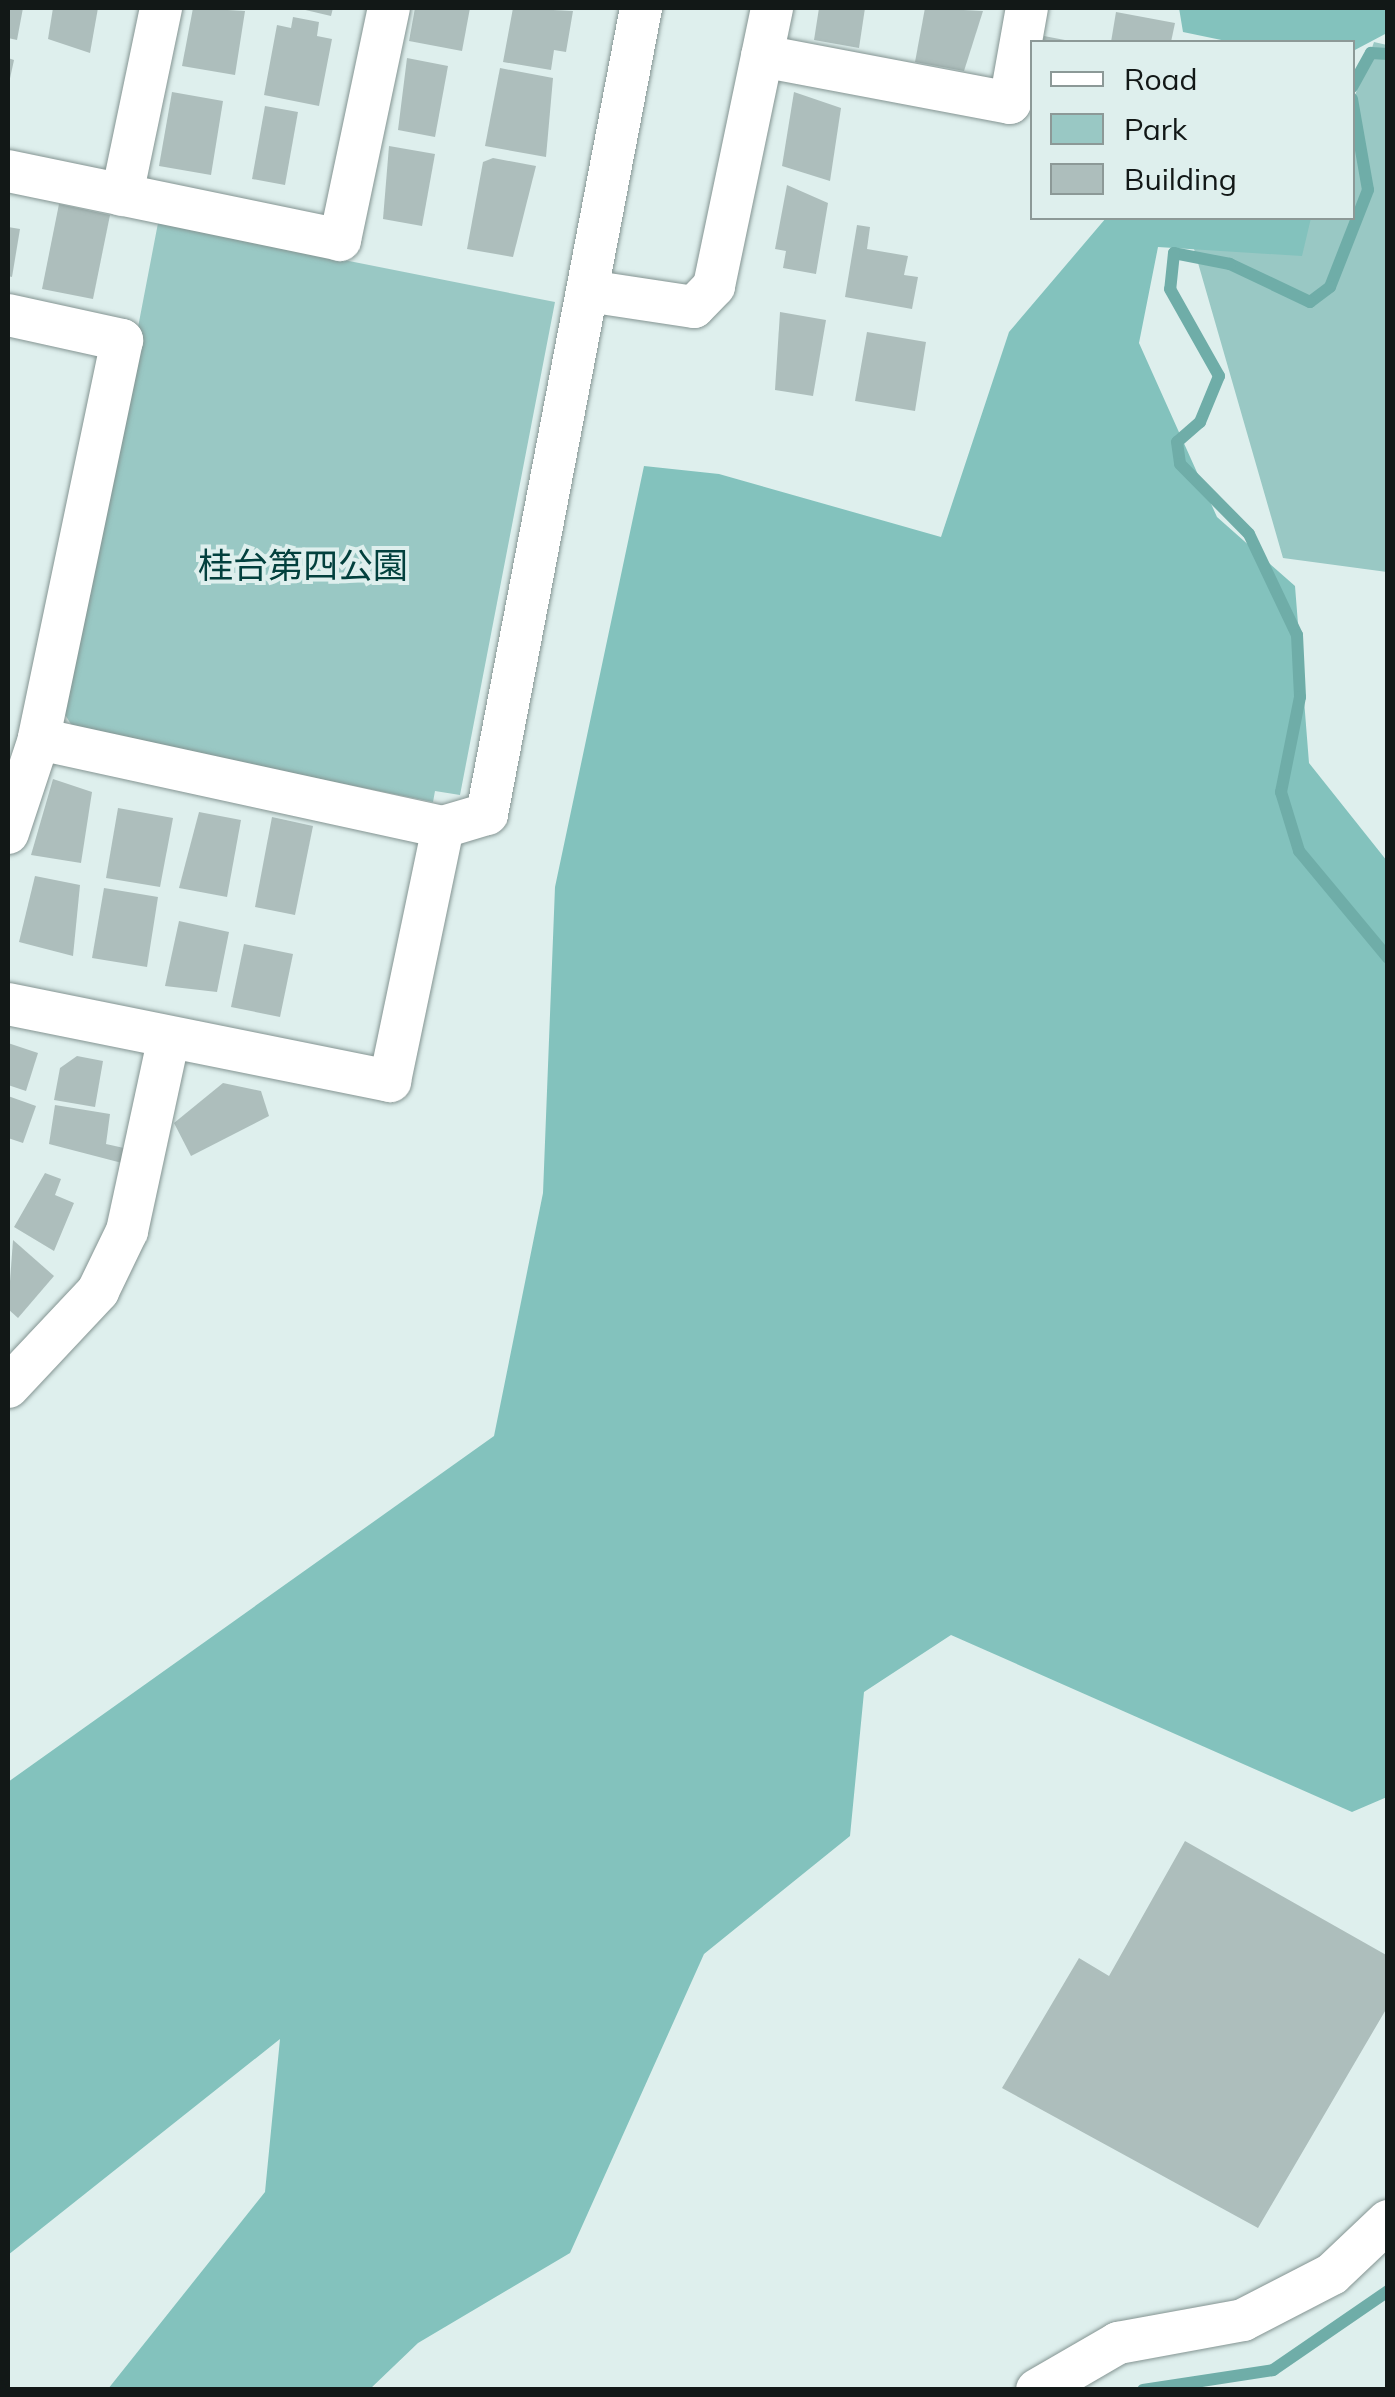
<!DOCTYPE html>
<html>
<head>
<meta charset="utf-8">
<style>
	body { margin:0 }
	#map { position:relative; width:1395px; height:2397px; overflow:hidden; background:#deefed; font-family:Mulish,"Noto Sans JP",sans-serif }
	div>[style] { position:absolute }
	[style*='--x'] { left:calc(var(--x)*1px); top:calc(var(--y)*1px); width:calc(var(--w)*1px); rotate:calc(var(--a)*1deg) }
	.green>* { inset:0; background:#99c8c4 }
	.forest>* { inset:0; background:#83c2bd }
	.stream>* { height:12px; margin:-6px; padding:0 6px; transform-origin:6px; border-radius:6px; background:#6fada8 }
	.building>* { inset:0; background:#adbebc }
	.roads { filter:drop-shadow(0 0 2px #849492) drop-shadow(0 0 2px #849492) }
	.minor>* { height:42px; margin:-21px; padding:0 21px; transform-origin:21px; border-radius:21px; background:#fff }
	span { translate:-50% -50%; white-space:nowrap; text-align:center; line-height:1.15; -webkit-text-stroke:8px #deefed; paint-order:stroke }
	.park-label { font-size:35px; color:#02403d }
	.frame { position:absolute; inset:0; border:10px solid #121817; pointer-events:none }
	.legend { position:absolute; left:1030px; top:40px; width:325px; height:180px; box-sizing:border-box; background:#deefed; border:2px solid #8c9997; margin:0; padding:12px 18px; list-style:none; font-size:30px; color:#121817 }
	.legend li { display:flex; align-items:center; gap:20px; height:50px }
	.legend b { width:50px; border:2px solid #8c9997 }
</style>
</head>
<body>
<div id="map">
	<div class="green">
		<i style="clip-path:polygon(1374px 42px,1387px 45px,1387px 572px,1283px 558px,1194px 249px,1301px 241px,1310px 218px,1352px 218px,1353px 101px)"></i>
		<i style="clip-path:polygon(158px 223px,555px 302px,460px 795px,435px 791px,433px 802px,74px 729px,64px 713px)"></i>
	</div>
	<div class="forest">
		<i style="clip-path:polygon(1179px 8px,1387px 8px,1387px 33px,1353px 51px,1352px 42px,1231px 42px,1183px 32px)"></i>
		<i style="clip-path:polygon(1106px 218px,1311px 218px,1302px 256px,1158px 247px,1139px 343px,1217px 517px,1295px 586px,1309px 763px,1387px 861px,1387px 1797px,1352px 1812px,951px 1635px,864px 1692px,850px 1836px,704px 1954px,570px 2253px,418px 2343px,370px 2389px,108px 2389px,265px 2192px,280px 2039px,8px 2255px,8px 1782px,494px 1436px,543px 1193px,555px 887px,644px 466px,719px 474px,941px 537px,1009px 332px)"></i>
	</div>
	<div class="stream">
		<i style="--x:1352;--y:87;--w:39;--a:-61"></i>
		<i style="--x:1371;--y:53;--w:17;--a:3"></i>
		<i style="--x:1352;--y:99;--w:92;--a:80"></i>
		<i style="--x:1368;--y:190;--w:104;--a:111.4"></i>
		<i style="--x:1330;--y:287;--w:25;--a:143"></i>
		<i style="--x:1310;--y:302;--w:89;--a:-154.6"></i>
		<i style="--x:1230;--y:264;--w:57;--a:-168.9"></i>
		<i style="--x:1174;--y:253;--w:36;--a:96"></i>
		<i style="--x:1170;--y:289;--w:100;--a:60.6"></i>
		<i style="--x:1219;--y:376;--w:50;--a:112.4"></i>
		<i style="--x:1200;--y:422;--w:30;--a:139"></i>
		<i style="--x:1177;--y:442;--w:22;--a:82"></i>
		<i style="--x:1180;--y:464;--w:98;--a:45.4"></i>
		<i style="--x:1249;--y:534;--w:112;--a:64.6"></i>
		<i style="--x:1297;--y:635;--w:62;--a:87.2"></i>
		<i style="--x:1300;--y:697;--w:97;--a:101.3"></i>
		<i style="--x:1281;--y:792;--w:62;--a:73"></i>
		<i style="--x:1299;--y:851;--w:139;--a:50.2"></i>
		<i style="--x:1143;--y:2390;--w:132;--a:-8.7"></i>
		<i style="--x:1273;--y:2370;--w:140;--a:-34.5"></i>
	</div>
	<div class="building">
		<i style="clip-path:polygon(8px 8px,23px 8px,17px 40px,8px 38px)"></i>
		<i style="clip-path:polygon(53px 8px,98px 8px,90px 53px,48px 39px)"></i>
		<i style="clip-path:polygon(193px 8px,245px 11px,235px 75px,182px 66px)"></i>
		<i style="clip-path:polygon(297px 8px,333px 8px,331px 16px)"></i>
		<i style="clip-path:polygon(415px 8px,470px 8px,462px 51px,409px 41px)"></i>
		<i style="clip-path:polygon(513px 8px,573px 11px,566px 52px,554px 50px,551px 70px,503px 62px)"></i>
		<i style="clip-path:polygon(819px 8px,865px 8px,859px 48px,814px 40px)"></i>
		<i style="clip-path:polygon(925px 8px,983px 11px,964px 71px,915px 62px)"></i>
		<i style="clip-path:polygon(1116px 12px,1175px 23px,1171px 42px,1111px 42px)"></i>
		<i style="clip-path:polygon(293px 17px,319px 22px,317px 36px,332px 39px,319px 106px,264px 95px,277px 25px,291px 28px)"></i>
		<i style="clip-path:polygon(1044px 36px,1070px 41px,1070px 42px,1042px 42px)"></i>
		<i style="clip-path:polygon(8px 58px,14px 60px,9px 83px,8px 83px)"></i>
		<i style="clip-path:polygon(407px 58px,448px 66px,435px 137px,398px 130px)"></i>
		<i style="clip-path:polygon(500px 68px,553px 78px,546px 157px,485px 146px)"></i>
		<i style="clip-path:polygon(172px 92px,223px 101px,211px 175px,159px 166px)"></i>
		<i style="clip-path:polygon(794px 92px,841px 108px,830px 181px,782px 166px)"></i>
		<i style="clip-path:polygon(265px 106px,298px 112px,285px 185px,252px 179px)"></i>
		<i style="clip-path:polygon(389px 146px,435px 154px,422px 226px,383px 219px)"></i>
		<i style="clip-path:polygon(493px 158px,536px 166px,513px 257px,467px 249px,483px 162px)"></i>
		<i style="clip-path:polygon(787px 185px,828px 203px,816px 274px,783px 268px,786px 251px,775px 249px)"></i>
		<i style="clip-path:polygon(59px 204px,110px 215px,93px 299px,42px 289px)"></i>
		<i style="clip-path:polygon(857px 225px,870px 227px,867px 249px,908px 256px,904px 275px,918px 277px,912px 309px,845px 297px)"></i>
		<i style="clip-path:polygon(8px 227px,20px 229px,12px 277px,8px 276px)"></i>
		<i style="clip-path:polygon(780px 312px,826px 320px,813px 396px,775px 390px)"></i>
		<i style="clip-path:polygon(867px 332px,926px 342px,915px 411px,855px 401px)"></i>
		<i style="clip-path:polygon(53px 779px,92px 792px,81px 863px,31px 855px)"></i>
		<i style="clip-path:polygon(118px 808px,173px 818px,160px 887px,106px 878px)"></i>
		<i style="clip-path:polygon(199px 812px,241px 820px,227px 897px,179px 888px)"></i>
		<i style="clip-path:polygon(272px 817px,313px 826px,295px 915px,255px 907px)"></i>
		<i style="clip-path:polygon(35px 876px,80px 885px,73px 956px,19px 942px)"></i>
		<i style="clip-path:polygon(104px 888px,158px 897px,147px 967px,92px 958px)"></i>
		<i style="clip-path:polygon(179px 921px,229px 932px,217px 992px,165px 986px)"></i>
		<i style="clip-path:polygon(244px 944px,293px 954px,280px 1017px,231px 1007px)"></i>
		<i style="clip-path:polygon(8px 1043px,38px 1053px,26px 1091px,8px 1085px)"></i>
		<i style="clip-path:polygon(77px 1056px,103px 1061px,95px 1107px,54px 1100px,60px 1068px)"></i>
		<i style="clip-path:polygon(223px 1083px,261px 1091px,269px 1116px,191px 1156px,174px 1123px)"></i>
		<i style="clip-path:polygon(8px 1096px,36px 1106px,23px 1143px,8px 1138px)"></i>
		<i style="clip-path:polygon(55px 1105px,110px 1114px,106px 1144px,124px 1148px,122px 1163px,49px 1144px)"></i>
		<i style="clip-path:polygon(45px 1173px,61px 1179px,55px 1195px,74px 1203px,54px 1251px,14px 1227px)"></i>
		<i style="clip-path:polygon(13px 1240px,54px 1276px,18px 1318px,8px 1309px)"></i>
		<i style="clip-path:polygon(1185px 1841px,1388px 1956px,1388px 2006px,1258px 2228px,1002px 2088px,1079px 1958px,1109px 1976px)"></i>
	</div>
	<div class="roads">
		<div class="minor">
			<i style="--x:762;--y:56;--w:252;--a:10.7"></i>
			<i style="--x:1010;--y:103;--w:97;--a:-79.9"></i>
			<i style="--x:8;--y:171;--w:339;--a:11.7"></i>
			<i style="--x:340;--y:240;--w:237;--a:-78.1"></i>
			<i style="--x:122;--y:195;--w:191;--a:-78.2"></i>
			<i style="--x:588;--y:291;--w:107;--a:8.6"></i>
			<i style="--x:694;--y:307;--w:29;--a:-46"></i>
			<i style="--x:714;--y:286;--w:284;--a:-78.2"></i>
			<i style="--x:8;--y:315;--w:117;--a:12.4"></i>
			<i style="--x:122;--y:340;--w:408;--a:101.8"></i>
			<i style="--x:39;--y:739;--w:99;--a:108.3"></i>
			<i style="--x:39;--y:739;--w:413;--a:12.3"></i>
			<i style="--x:443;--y:827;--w:46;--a:-16.5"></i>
			<i style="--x:487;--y:814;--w:821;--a:-79.18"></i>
			<i style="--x:8;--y:1004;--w:390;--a:11.4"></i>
			<i style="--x:390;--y:1081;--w:259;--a:-78.2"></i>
			<i style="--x:8;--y:1387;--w:132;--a:-46.8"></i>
			<i style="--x:98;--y:1291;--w:67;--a:-64.2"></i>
			<i style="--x:127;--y:1231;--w:198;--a:-77.8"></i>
			<i style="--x:1037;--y:2390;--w:94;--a:-30.1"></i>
			<i style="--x:1118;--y:2343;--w:127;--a:-10.4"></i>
			<i style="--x:1243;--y:2320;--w:100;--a:-27.3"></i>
			<i style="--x:1332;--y:2274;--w:77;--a:-43.4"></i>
		</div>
	</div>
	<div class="park-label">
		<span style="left:303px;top:565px">桂台第四公園</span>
	</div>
	<div class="frame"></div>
	<ul class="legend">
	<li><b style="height:12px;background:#fff"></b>Road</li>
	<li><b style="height:28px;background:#99c8c4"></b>Park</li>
	<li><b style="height:28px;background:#adbebc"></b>Building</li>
	</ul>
</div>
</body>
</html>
